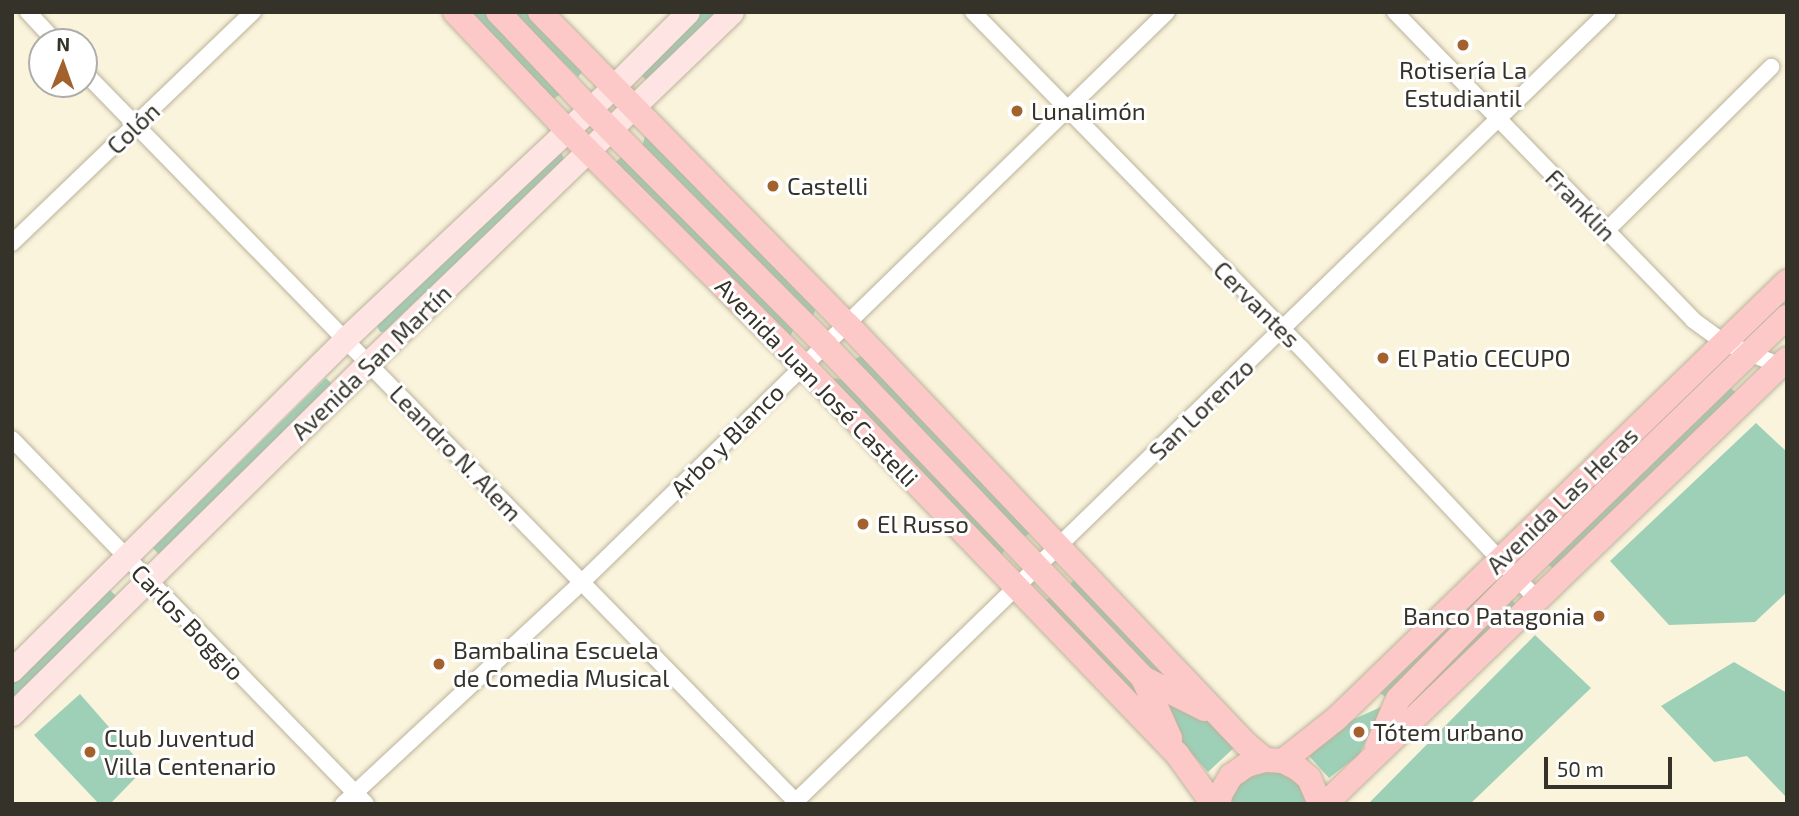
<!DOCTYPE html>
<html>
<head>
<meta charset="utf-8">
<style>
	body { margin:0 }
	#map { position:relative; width:1799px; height:816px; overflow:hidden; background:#fbf4dc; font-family:"Exo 2",sans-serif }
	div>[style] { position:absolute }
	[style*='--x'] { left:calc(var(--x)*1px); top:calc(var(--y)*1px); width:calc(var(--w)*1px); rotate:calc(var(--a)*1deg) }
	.green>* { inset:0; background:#9ed0b8 }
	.roads { filter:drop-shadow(0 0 2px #bab39c) drop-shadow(0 0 2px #bab39c) }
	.street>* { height:16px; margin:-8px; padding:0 8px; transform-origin:8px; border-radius:8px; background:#fff }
	.secondary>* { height:23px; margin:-11.5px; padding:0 11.5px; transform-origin:11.5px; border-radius:11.5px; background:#fee4e3 }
	.primary>* { height:24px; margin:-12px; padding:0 12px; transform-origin:12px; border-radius:12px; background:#fdc9c8 }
	.dots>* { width:19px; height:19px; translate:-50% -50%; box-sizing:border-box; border:4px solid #fff; border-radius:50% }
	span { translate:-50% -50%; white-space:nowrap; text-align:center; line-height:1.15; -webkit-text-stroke:6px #fff; paint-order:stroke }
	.poi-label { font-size:24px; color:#353329 }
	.left { translate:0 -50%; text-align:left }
	.right { translate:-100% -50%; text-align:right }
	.street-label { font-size:24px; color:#353329 }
	.frame { position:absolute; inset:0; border:14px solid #353329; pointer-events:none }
	.north { position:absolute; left:28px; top:28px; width:70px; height:70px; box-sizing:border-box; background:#fff; border:2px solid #aeada9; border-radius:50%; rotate:1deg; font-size:19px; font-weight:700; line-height:28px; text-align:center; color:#353329 }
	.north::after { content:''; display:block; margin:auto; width:24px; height:32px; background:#a3622d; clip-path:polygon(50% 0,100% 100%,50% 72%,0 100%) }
	.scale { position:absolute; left:1544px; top:757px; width:128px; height:32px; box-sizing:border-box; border:4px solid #353329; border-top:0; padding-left:9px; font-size:21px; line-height:24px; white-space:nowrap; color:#353329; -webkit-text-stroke:5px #fff; paint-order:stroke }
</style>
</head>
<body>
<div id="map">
	<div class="green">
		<i style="clip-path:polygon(469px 12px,486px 12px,561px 94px,553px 99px)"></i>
		<i style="clip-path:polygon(512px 12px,531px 12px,583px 71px,578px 77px)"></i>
		<i style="clip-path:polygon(702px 12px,721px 12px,647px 81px,642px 76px,643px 71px)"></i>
		<i style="clip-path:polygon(645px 136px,817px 306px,812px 318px,642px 147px)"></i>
		<i style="clip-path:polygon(560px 150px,564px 159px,384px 332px,380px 332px,375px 322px)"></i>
		<i style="clip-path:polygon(621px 157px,794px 328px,789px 339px,617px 168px,616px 162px)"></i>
		<i style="clip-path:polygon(861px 356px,1031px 532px,1025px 537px,855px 359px)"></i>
		<i style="clip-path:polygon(326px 378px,334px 386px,161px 557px,153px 548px)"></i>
		<i style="clip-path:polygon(835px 378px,843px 380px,1005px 548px,1001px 557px,831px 382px)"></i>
		<i style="clip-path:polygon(1729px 386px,1737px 394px,1555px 570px,1546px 563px)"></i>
		<i style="clip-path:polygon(1756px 423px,1787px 452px,1787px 592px,1755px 622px,1669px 625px,1610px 561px)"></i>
		<i style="clip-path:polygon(1078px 576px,1187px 690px,1149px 674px,1068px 586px)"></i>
		<i style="clip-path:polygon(1491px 580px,1500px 589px,1387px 698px,1380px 693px)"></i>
		<i style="clip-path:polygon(108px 588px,118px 598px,12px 703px,12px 683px)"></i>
		<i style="clip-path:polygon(1054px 596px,1146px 691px,1158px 725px,1045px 600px)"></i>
		<i style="clip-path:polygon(1510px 598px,1518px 607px,1402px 721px,1398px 714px)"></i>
		<i style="clip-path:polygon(1535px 635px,1591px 688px,1470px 804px,1368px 804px)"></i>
		<i style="clip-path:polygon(1734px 662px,1787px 693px,1787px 798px,1747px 756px,1714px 762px,1661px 706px)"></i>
		<i style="clip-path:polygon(1158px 692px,1208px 716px,1236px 746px,1208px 772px,1181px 742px)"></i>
		<i style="clip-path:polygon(80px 694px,145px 768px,110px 804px,99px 804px,34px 735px)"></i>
		<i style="clip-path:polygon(1383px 706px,1359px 755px,1329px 778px,1309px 756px,1341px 725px)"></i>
		<i style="clip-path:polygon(1256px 768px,1297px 776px,1313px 804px,1224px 804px,1226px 796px)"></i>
	</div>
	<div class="roads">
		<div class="street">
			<i style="--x:28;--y:12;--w:41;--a:47"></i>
			<i style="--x:973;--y:12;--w:470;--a:45.7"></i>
			<i style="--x:1301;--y:348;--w:346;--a:46.8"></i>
			<i style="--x:1395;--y:12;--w:429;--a:45.9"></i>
			<i style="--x:1693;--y:320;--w:37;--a:36"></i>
			<i style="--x:1723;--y:342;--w:63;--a:22.5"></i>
			<i style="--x:84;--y:72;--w:1023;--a:45.71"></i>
			<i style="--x:1606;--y:231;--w:233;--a:-44.8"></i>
			<i style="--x:12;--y:243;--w:334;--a:-43.8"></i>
			<i style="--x:12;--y:439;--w:508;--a:45.88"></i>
			<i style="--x:343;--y:804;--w:325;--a:-42.9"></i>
			<i style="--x:581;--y:583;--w:818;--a:-44.26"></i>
			<i style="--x:793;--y:804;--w:1136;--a:-44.18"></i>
		</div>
		<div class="secondary">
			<i style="--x:12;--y:670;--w:471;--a:-44.8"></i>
			<i style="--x:346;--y:338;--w:365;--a:-43.2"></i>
			<i style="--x:612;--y:88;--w:107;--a:-45"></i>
			<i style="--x:12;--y:714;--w:501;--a:-44.6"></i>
			<i style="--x:369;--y:362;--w:504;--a:-43.96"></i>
		</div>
		<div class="primary">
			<i style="--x:455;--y:12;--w:161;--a:46.5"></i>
			<i style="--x:566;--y:129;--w:334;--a:44.9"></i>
			<i style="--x:803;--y:365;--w:540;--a:46.13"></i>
			<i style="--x:1177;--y:754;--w:62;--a:54.2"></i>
			<i style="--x:498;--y:12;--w:134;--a:46.5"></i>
			<i style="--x:590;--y:109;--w:334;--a:45.1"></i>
			<i style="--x:826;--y:346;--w:459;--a:46.3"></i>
			<i style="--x:1143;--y:678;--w:66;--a:65.8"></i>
			<i style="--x:540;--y:12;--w:438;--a:45.5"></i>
			<i style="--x:847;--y:324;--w:578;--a:46.47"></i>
			<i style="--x:1245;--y:743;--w:26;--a:40"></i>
			<i style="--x:1143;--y:678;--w:69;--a:26.6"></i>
			<i style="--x:1377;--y:747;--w:52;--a:-66.4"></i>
			<i style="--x:1398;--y:699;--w:154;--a:-45.5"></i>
			<i style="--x:1506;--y:589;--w:391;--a:-44.1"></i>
			<i style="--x:1283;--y:761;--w:69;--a:-38.5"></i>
			<i style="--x:1337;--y:718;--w:627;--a:-44.09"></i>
			<i style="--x:1218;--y:804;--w:11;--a:-75"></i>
			<i style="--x:1221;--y:793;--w:20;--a:-60"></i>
			<i style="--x:1231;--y:776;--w:19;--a:-35"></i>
			<i style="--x:1247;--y:765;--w:19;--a:-16"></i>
			<i style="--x:1265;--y:760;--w:18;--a:3"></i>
			<i style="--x:1283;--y:761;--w:16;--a:27"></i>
			<i style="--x:1297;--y:768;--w:16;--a:40"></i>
			<i style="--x:1309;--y:778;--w:28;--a:67"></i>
			<i style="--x:1325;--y:804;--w:641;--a:-43.93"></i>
		</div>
	</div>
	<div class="dots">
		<i style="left:1463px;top:45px;background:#a3622d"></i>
		<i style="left:1017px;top:111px;background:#a3622d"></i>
		<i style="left:773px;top:186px;background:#a3622d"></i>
		<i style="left:1383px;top:358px;background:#a3622d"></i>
		<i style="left:863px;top:524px;background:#a3622d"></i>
		<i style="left:1599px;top:616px;background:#a3622d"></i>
		<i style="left:439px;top:664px;background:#a3622d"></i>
		<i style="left:1359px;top:732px;background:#a3622d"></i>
		<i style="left:90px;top:752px;background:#a3622d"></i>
	</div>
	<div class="poi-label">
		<span style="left:1463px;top:84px">Rotisería La<br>Estudiantil</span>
		<span class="left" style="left:1031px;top:111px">Lunalimón</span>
		<span class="left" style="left:787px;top:186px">Castelli</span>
		<span class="left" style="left:1397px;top:358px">El Patio CECUPO</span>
		<span class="left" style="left:877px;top:524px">El Russo</span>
		<span class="right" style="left:1585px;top:616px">Banco Patagonia</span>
		<span class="left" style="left:453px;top:664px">Bambalina Escuela<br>de Comedia Musical</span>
		<span class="left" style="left:1373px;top:732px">Tótem urbano</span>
		<span class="left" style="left:104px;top:752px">Club Juventud<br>Villa Centenario</span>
	</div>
	<div class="street-label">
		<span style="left:133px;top:128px;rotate:-44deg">Colón</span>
		<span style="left:1581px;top:205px;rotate:46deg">Franklin</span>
		<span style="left:1257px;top:304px;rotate:45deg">Cervantes</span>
		<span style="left:371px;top:362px;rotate:-44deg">Avenida San Martín</span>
		<span style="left:817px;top:382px;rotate:46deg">Avenida Juan José Castelli</span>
		<span style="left:1201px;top:409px;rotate:-44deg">San Lorenzo</span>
		<span style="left:727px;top:440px;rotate:-45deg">Arbo y Blanco</span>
		<span style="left:456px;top:453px;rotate:46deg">Leandro N. Alem</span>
		<span style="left:1562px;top:500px;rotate:-44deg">Avenida Las Heras</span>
		<span style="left:188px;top:622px;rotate:46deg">Carlos Boggio</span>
	</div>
	<div class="frame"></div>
	<div class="north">N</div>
	<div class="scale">50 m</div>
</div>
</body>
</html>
